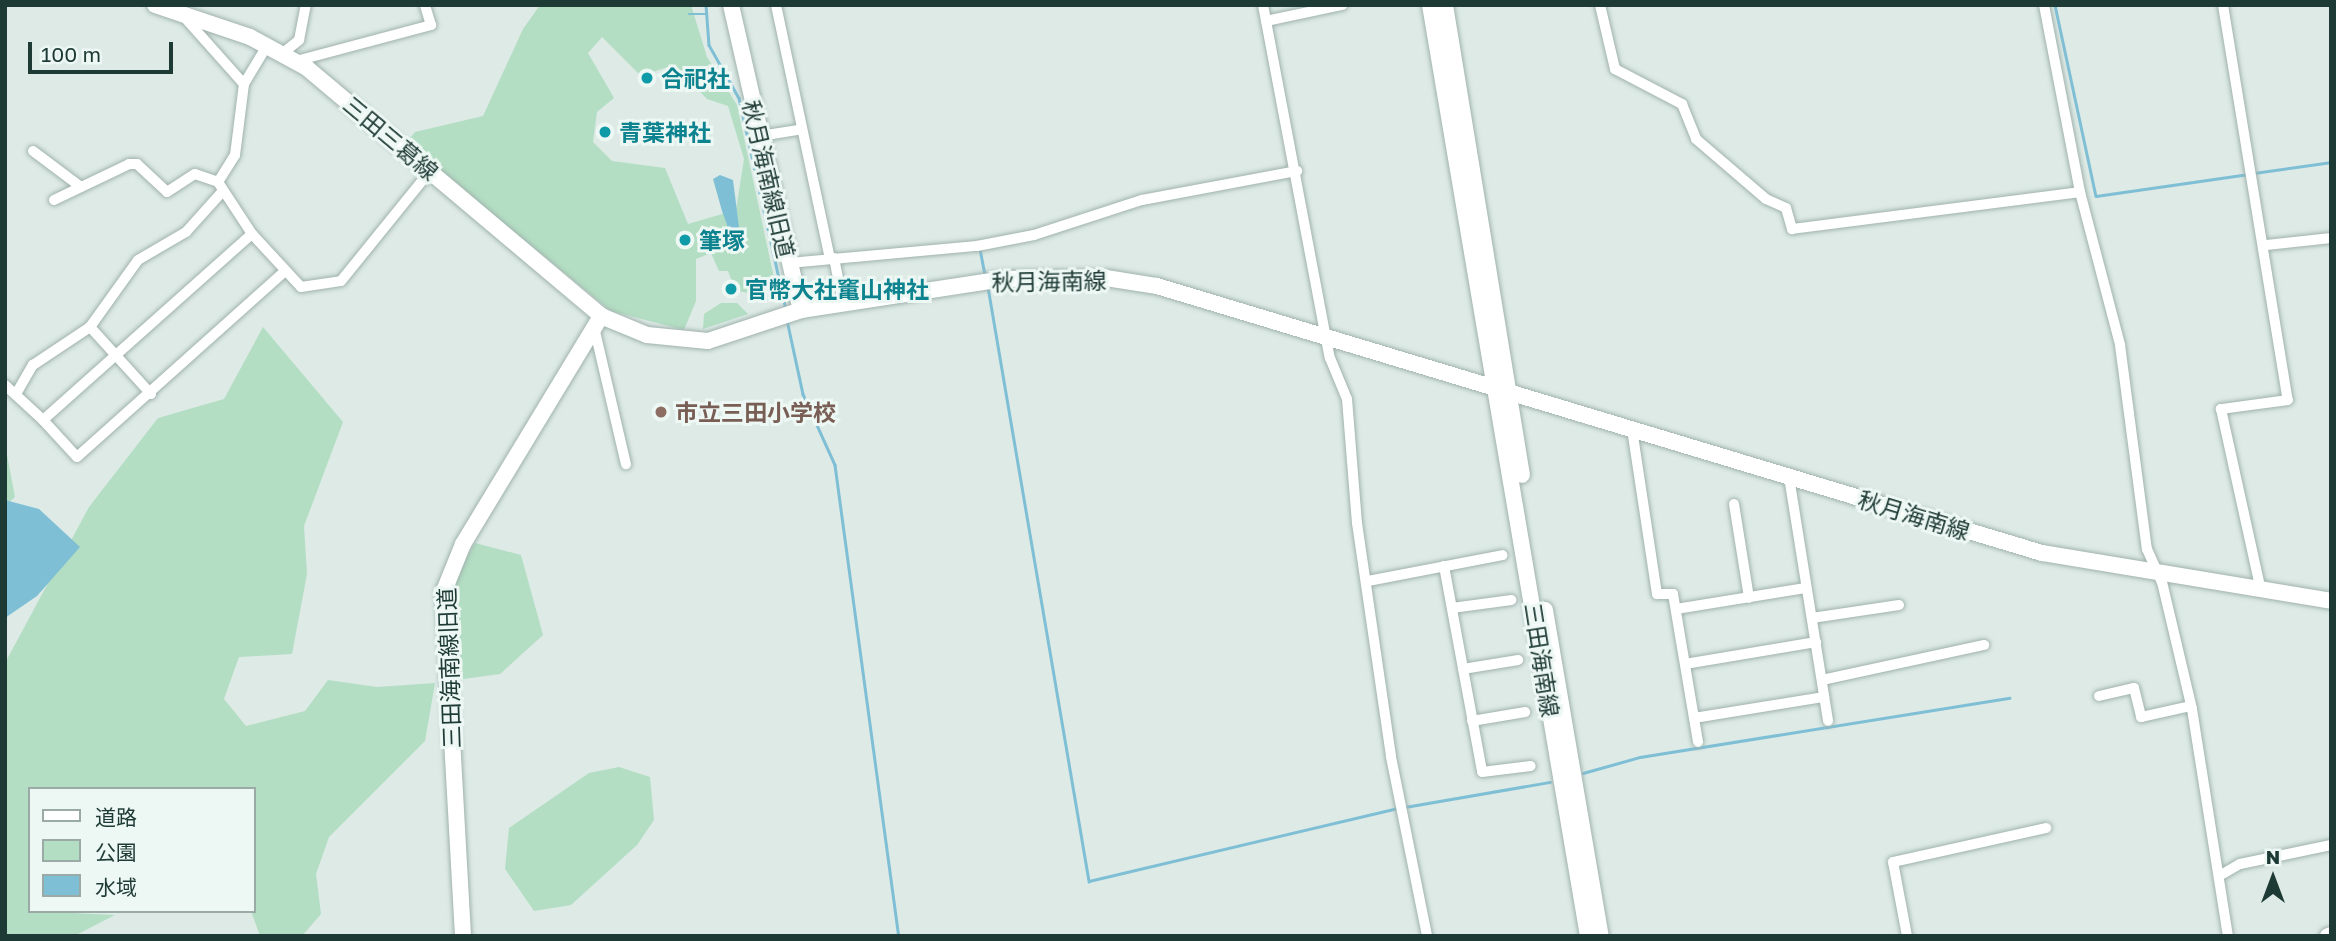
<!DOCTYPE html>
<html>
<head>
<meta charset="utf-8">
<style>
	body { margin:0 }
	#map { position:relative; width:2336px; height:941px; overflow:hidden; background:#ddeae6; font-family:"Golos Text","Noto Sans JP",sans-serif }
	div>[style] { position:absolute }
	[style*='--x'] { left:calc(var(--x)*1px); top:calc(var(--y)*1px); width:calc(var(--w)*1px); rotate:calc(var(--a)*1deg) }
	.green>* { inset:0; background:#b3dec3 }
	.water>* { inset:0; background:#7fbfd5 }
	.stream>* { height:2.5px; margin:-1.25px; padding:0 1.25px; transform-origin:1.25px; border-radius:1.25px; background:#7fbfd5 }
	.roads { filter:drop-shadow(0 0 2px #a0b2ad) drop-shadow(0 0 2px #a0b2ad) }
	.street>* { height:10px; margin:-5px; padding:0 5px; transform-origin:5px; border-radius:5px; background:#fff }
	.secondary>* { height:16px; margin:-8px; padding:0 8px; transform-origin:8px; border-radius:8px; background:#fff }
	.dots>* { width:19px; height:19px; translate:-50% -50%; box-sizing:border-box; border:4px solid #edf7f3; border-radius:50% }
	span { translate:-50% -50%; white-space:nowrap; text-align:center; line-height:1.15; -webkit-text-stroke:6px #edf7f3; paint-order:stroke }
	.culture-label { font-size:23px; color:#0d838f; font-weight:700 }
	.left { translate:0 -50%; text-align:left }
	.street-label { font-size:23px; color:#1e3a35 }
	.education-label { font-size:23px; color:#785e54; font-weight:700 }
	.frame { position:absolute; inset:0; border:7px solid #1e3a35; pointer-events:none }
	.legend { position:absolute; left:28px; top:787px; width:228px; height:126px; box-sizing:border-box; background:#edf7f3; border:2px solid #9aaba7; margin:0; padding:9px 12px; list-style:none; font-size:21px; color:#1e3a35 }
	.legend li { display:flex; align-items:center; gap:14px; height:35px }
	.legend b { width:35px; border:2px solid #9aaba7 }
	.north { position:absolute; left:2238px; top:843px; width:70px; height:70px; -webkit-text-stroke:5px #edf7f3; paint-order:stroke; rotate:0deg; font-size:19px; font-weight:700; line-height:28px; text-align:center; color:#1e3a35 }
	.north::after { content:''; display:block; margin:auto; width:24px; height:32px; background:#1e3a35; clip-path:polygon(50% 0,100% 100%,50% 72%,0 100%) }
	.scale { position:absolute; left:28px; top:42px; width:145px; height:32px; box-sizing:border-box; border:4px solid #1e3a35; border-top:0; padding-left:9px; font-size:21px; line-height:24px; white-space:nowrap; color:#1e3a35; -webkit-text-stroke:5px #edf7f3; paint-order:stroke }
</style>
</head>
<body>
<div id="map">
	<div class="green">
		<i style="clip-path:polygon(evenodd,540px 5px,691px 5px,707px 57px,737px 105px,774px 278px,761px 296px,735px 290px,728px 271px,719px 271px,711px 253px,696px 259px,696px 301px,684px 330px,611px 311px,406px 143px,415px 132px,483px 116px,523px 29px,540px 5px,602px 37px,641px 76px,674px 65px,707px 99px,728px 106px,744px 159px,736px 210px,688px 224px,665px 168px,612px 161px,593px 142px,597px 112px,614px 98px,588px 53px,602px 37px)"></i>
		<i style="clip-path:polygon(721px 303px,737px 303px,748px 314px,703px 329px,704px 314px)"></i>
		<i style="clip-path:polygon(263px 327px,343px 422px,304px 526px,307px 574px,292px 654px,239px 657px,224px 699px,246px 726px,305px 711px,328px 680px,377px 687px,435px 683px,425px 741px,329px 837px,316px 874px,321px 914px,302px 936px,260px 936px,251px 911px,254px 789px,30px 789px,30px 911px,115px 915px,74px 936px,5px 936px,5px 663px,89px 507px,158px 418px,224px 399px)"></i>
		<i style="clip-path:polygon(5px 444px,15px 497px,5px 506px)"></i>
		<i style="clip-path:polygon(475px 543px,521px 555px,543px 635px,500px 674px,456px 680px,456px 574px)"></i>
		<i style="clip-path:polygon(619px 767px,650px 777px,654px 820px,637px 845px,571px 905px,534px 911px,505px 869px,509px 828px,589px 773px)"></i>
	</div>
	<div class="water">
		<i style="clip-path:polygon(720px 175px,733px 180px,741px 243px,733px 241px,722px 211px,713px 179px)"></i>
		<i style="clip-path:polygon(5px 500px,39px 509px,80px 547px,37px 596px,5px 618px)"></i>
	</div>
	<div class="stream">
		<i style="--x:706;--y:5;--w:40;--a:85.7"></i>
		<i style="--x:709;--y:45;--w:61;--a:60.5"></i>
		<i style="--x:739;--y:98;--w:217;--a:77.5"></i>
		<i style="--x:2055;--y:5;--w:195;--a:77.9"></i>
		<i style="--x:2096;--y:196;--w:154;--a:-8.2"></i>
		<i style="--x:689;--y:14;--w:17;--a:0"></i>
		<i style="--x:2254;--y:173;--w:78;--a:-8.1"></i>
		<i style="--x:980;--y:249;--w:26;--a:79"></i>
		<i style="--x:988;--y:287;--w:603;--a:80.35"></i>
		<i style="--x:1089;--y:881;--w:318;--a:-13.3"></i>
		<i style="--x:787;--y:320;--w:76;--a:77.8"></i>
		<i style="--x:803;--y:394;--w:78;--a:65.7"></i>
		<i style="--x:835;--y:465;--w:475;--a:82.3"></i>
		<i style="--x:1583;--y:773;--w:59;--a:-15.7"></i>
		<i style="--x:1640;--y:757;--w:374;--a:-9.1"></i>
		<i style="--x:1405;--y:807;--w:147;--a:-9.8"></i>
	</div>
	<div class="roads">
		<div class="street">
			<i style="--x:776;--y:5;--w:259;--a:78"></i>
			<i style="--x:1263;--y:5;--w:359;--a:79.3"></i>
			<i style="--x:1330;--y:358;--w:44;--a:67.5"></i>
			<i style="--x:1347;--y:399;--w:124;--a:85.4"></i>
			<i style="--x:1357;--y:523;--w:236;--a:81.7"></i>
			<i style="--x:1391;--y:757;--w:183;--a:78.6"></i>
			<i style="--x:1600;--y:5;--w:66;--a:76.8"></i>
			<i style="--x:1615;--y:69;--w:76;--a:27.6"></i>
			<i style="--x:1682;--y:104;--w:38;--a:68"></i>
			<i style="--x:1696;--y:139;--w:92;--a:40.6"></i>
			<i style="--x:1766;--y:199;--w:22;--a:24"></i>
			<i style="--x:1786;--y:208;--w:22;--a:74"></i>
			<i style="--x:1792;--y:229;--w:290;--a:-7.3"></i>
			<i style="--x:2044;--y:5;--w:190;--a:79.1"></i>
			<i style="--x:2080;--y:192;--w:158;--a:75.3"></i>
			<i style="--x:2120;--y:345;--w:206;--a:82.5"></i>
			<i style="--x:2147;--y:549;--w:36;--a:66"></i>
			<i style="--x:2162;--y:582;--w:130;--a:76.7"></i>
			<i style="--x:2192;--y:709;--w:230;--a:81"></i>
			<i style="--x:2223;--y:5;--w:400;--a:80.7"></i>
			<i style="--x:2288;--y:400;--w:68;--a:172.3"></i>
			<i style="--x:2221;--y:409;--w:182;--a:77.6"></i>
			<i style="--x:186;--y:19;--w:87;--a:48.3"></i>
			<i style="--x:1266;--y:21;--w:78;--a:-11.9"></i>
			<i style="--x:268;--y:44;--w:47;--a:121"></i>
			<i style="--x:244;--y:84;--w:72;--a:97.2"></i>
			<i style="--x:235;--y:155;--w:32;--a:122"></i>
			<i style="--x:218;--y:182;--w:62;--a:56.8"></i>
			<i style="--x:252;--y:234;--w:72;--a:47.2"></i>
			<i style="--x:301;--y:287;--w:40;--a:-8.5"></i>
			<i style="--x:341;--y:281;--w:141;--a:-51"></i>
			<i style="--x:283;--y:53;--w:21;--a:-39"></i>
			<i style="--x:299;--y:40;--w:36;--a:-79"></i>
			<i style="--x:296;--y:61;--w:140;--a:-14.9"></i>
			<i style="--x:431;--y:25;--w:21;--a:-107"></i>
			<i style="--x:760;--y:136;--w:39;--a:-9"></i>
			<i style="--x:33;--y:151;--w:60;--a:36.9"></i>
			<i style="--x:54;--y:200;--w:83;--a:-25.6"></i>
			<i style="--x:129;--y:164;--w:8;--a:0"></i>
			<i style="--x:137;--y:164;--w:41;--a:43"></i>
			<i style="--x:167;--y:192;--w:33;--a:-33"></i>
			<i style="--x:195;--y:174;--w:24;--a:19"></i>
			<i style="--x:2267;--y:245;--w:64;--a:-6.2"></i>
			<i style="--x:834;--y:258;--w:46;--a:78.7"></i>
			<i style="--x:789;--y:263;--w:189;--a:-5.2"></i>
			<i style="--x:977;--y:246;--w:58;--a:-10.9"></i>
			<i style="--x:1034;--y:235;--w:114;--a:-18"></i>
			<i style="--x:1142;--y:200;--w:158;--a:-10.6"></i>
			<i style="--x:594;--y:327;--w:141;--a:76.9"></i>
			<i style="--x:5;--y:385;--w:52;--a:42.6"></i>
			<i style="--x:43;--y:420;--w:280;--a:-41.7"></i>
			<i style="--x:16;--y:394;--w:34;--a:-60"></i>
			<i style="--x:33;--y:365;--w:69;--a:-33.7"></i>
			<i style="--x:151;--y:394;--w:91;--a:-132.3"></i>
			<i style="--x:90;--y:327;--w:82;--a:-54.4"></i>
			<i style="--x:138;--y:260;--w:56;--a:-30.3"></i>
			<i style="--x:186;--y:232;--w:52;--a:-48.1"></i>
			<i style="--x:43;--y:420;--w:50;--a:47.4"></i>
			<i style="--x:77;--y:457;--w:278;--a:-41.8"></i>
			<i style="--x:1632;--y:429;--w:167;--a:81.4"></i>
			<i style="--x:1657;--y:594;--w:16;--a:0"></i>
			<i style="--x:1673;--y:594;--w:150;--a:80.4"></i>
			<i style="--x:1789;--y:477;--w:247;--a:80.9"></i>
			<i style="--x:1734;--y:504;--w:95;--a:80.9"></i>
			<i style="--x:1444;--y:566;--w:209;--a:79.5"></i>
			<i style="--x:1482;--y:772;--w:49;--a:-7"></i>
			<i style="--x:1368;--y:581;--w:137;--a:-10.9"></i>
			<i style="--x:1452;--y:608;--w:60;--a:-7.7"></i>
			<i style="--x:1676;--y:609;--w:131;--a:-9.2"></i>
			<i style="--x:1812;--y:618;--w:88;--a:-8.5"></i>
			<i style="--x:1685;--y:664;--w:133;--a:-9.5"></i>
			<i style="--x:1463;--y:669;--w:56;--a:-9.3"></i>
			<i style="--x:1822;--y:680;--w:166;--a:-12.2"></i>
			<i style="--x:2099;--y:696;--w:36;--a:-13"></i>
			<i style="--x:2134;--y:688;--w:30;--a:76"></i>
			<i style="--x:2141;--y:717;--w:51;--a:-12.4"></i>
			<i style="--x:1694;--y:718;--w:132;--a:-9.2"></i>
			<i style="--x:1472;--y:721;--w:54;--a:-9.6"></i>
			<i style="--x:2219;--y:876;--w:24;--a:-30"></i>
			<i style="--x:2240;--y:864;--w:93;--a:-11.8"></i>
			<i style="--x:1907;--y:936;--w:75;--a:-100.7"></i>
			<i style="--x:1893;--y:862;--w:157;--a:-12.5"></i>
		</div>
		<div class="secondary">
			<i style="--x:155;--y:5;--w:100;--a:18.6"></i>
			<i style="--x:250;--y:37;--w:65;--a:28.5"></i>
			<i style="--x:307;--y:68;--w:385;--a:40.1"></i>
			<i style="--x:601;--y:316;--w:50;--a:22.4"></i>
			<i style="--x:647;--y:335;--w:61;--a:5.6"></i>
			<i style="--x:708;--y:341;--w:98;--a:-18.4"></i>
			<i style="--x:801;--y:310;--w:204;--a:-8.7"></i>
			<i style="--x:1003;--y:279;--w:103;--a:-0.6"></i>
			<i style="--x:1106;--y:278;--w:52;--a:8.9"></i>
			<i style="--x:1157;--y:286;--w:924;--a:16.79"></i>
			<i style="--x:2042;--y:553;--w:293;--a:9.4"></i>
			<i style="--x:731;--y:5;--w:313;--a:77.1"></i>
			<i style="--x:1430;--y:5;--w:944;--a:80.37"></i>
			<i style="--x:1445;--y:5;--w:476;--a:80.7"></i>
			<i style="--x:1545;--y:610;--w:331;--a:80.3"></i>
			<i style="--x:463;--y:936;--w:346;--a:-93.2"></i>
			<i style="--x:444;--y:591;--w:51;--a:-68"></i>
			<i style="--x:463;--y:544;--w:267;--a:-58.8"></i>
			<i style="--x:2328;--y:936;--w:3;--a:-18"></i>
		</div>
	</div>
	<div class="dots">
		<i style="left:647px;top:78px;background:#0f9aa8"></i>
		<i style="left:605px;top:132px;background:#0f9aa8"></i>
		<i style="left:685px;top:240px;background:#0f9aa8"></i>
		<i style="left:731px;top:289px;background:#0f9aa8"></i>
		<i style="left:661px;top:412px;background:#8d6e63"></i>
	</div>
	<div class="culture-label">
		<span class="left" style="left:661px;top:78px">合祀社</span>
		<span class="left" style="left:619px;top:132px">青葉神社</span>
		<span class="left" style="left:699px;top:240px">筆塚</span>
		<span class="left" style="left:745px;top:289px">官幣大社竃山神社</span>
	</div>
	<div class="street-label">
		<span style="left:391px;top:138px;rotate:40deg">三田三葛線</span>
		<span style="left:769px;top:179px;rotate:77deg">秋月海南線旧道</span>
		<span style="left:1049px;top:281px;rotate:-1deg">秋月海南線</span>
		<span style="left:1914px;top:515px;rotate:17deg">秋月海南線</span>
		<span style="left:1542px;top:660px;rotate:81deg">三田海南線</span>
		<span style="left:449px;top:668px;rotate:-92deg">三田海南線旧道</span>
	</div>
	<div class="education-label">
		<span class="left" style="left:675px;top:412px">市立三田小学校</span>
	</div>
	<div class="frame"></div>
	<ul class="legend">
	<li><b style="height:9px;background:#fff"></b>道路</li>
	<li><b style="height:19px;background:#b3dec3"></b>公園</li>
	<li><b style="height:19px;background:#7fbfd5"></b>水域</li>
	</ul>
	<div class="north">N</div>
	<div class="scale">100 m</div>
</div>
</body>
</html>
